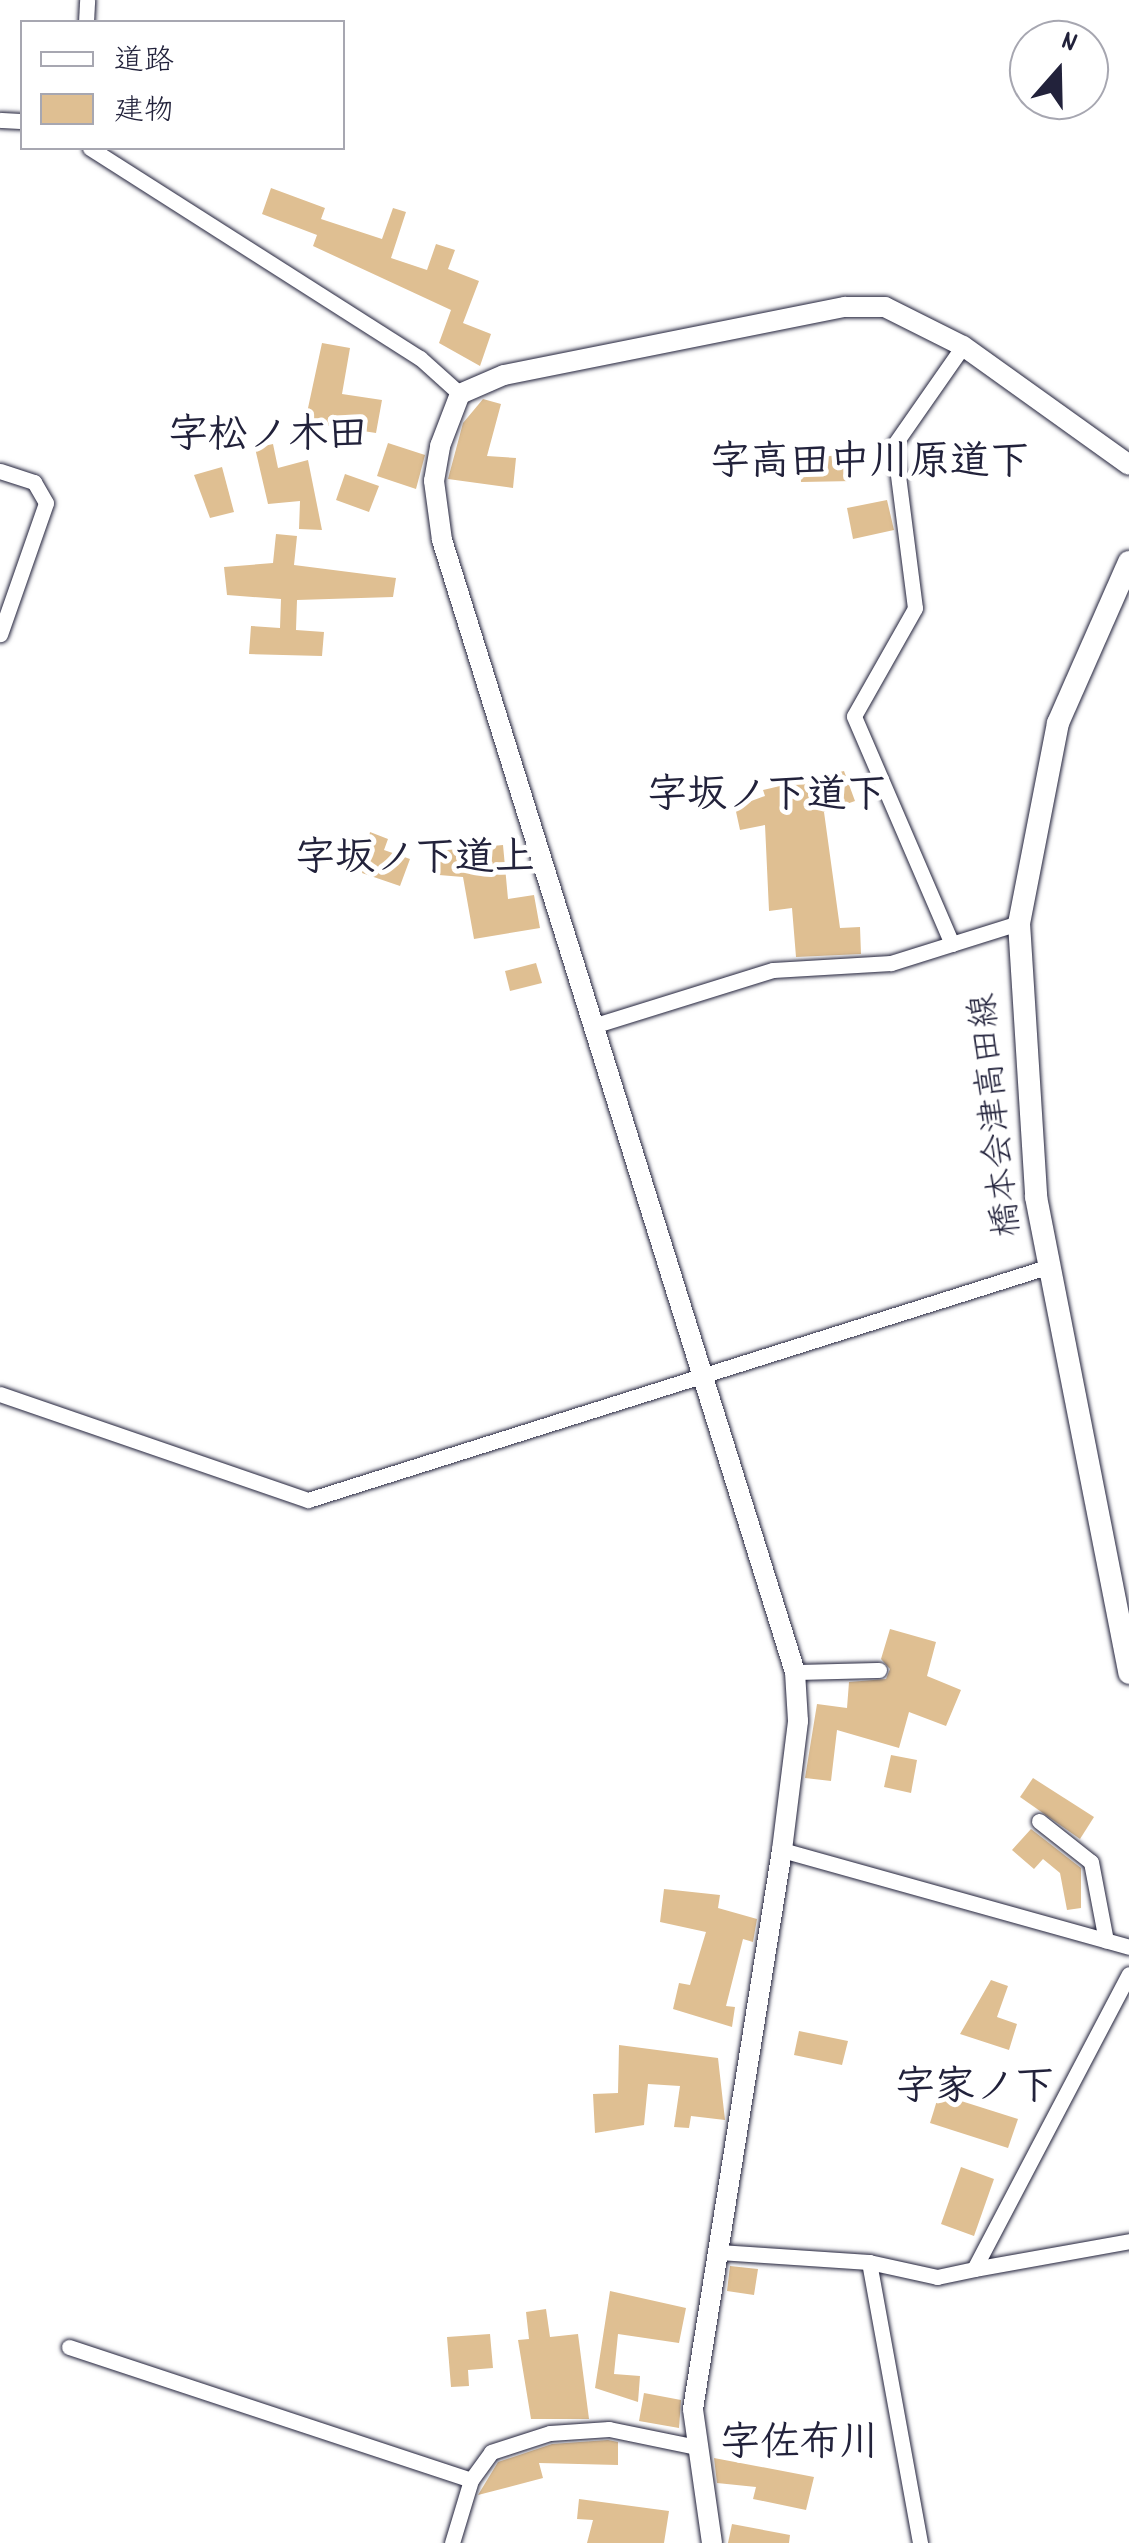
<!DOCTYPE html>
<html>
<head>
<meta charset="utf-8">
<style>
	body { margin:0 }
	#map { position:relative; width:1129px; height:2543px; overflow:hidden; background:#fff; font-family:Dekko,"Klee One",sans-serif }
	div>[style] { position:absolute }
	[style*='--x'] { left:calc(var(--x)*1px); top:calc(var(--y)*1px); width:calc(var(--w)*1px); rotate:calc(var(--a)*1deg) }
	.building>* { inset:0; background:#dfbf92 }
	.roads { filter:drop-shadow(0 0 2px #22223b) drop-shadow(0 0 2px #22223b) }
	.minor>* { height:15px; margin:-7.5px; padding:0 7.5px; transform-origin:7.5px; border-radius:7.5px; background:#fff }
	.tertiary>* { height:20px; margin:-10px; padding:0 10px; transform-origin:10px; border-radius:10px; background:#fff }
	.secondary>* { height:22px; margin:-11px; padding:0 11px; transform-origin:11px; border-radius:11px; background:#fff }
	span { translate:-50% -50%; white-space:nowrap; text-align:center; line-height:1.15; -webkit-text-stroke:10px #fff; paint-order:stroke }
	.street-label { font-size:35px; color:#22223b }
	.quarter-label { font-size:40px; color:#22223b; font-weight:700 }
	.legend { position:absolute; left:20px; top:20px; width:325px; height:130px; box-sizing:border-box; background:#fff; border:2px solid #a7a7b1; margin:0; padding:12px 18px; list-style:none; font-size:30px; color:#22223b }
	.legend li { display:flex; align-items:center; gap:20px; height:50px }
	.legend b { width:50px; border:2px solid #a7a7b1 }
	.north { position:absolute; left:1009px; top:20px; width:100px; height:100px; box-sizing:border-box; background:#fff; border:2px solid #a7a7b1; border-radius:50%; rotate:20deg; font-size:28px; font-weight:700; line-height:40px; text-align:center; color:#22223b }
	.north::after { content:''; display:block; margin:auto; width:35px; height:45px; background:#22223b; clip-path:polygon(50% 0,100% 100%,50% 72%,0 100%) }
</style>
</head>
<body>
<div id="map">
	<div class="building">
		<i style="clip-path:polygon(271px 188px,325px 208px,321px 219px,382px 239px,393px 208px,406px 212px,391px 258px,427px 270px,436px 244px,455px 250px,448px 269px,479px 281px,463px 323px,491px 334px,480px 366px,439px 343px,451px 310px,313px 246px,317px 235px,262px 214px)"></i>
		<i style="clip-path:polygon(322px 343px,350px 348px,342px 394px,382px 400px,376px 433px,305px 422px)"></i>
		<i style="clip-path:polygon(483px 399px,501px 404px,487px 456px,516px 458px,513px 488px,448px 479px,463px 423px)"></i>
		<i style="clip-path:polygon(388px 443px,425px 455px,416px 489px,377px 476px)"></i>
		<i style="clip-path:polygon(273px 444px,278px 468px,308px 460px,322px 530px,299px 529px,300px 501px,268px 504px,255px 448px)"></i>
		<i style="clip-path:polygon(853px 453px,854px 481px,801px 482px,800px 460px)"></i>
		<i style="clip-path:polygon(222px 467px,234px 512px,210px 518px,194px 475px)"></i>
		<i style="clip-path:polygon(345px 474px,379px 486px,369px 512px,336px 500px)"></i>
		<i style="clip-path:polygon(887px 500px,894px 530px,853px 539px,847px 508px)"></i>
		<i style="clip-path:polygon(276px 534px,297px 536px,294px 565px,396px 578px,393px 597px,297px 600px,296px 630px,324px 632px,322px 656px,249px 654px,251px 626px,280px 628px,281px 599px,227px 595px,224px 567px,273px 563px)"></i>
		<i style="clip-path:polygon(844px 771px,855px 801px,824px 812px,840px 928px,860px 927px,861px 954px,796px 957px,792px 908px,769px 911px,765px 825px,740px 830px,735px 807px,765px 796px,763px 790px)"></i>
		<i style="clip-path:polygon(370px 832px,388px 839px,384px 850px,410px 859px,400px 886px,362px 873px)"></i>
		<i style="clip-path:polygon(503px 845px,508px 899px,534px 895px,540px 928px,474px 939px,463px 877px,439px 875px,436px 851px)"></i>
		<i style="clip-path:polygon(536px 963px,542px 983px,510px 991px,505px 971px)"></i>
		<i style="clip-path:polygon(890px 1629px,936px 1642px,927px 1676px,961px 1690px,946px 1726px,909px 1712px,899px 1748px,837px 1730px,831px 1781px,805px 1778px,817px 1704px,847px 1708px,849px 1682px,886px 1679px,890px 1669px,881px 1659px)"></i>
		<i style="clip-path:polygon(891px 1755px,917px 1760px,911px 1793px,884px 1787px)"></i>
		<i style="clip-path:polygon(1033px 1778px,1094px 1817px,1080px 1839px,1020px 1797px)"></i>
		<i style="clip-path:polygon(1031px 1829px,1081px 1868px,1081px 1908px,1067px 1910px,1060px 1873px,1043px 1859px,1034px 1869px,1012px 1850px)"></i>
		<i style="clip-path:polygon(664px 1889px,720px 1895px,718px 1908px,757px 1919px,753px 1942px,743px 1939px,726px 2006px,735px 2007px,732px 2027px,673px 2009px,679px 1983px,690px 1985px,706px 1932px,660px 1922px)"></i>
		<i style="clip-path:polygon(991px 1980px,1008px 1986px,997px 2017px,1017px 2024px,1009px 2050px,960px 2034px)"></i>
		<i style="clip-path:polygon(799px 2031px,848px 2041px,842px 2065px,794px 2055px)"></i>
		<i style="clip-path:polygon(619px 2045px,718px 2058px,725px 2120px,691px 2116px,689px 2128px,674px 2127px,680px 2086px,648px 2084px,644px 2125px,595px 2133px,593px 2094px,618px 2093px)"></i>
		<i style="clip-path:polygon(939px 2094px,1018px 2119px,1008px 2148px,930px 2123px)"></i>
		<i style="clip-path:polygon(961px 2167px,994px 2179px,974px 2236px,941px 2224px)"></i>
		<i style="clip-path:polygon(730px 2266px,758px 2269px,754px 2295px,727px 2291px)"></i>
		<i style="clip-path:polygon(610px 2291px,686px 2308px,679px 2343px,618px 2334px,614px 2374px,640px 2376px,638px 2402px,595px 2388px)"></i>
		<i style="clip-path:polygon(546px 2309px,550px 2337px,578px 2334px,589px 2419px,531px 2419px,518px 2340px,529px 2339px,526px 2312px)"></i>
		<i style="clip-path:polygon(490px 2334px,493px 2368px,468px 2370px,469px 2386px,451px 2387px,447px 2337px)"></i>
		<i style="clip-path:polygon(644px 2393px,681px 2400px,679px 2428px,639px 2421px)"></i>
		<i style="clip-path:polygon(608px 2440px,618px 2442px,618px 2465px,539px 2463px,543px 2478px,478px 2495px,498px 2462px,552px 2444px)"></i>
		<i style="clip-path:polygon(714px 2458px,814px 2477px,806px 2510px,753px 2499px,756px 2487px,717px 2483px)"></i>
		<i style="clip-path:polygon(579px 2499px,669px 2511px,664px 2543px,587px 2543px,593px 2520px,577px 2519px)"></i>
		<i style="clip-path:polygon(732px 2524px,790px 2535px,789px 2543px,728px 2543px)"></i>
	</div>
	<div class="roads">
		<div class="minor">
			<i style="--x:86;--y:22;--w:22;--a:-87"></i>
			<i style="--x:0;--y:120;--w:22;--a:3"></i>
			<i style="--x:90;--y:148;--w:391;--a:32.5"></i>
			<i style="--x:420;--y:358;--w:54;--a:42"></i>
			<i style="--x:0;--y:471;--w:36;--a:18"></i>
			<i style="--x:34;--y:482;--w:24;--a:60"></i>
			<i style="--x:46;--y:503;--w:139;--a:109.3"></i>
			<i style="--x:952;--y:944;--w:248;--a:-113.3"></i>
			<i style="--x:854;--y:716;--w:124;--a:-60.5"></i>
			<i style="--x:915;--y:608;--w:164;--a:-97.3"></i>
			<i style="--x:894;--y:445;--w:121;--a:-55.1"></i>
			<i style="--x:596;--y:1025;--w:185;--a:-17.3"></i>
			<i style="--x:773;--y:970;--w:118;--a:-3.4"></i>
			<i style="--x:891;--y:963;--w:134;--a:-17.4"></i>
			<i style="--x:0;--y:1394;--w:326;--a:19"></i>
			<i style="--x:308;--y:1500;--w:778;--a:-17.5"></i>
			<i style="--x:795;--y:1672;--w:84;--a:-1.4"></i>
			<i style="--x:1039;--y:1821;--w:66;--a:38.3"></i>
			<i style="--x:1091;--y:1862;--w:80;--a:79.2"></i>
			<i style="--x:782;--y:1850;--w:360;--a:15.6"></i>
			<i style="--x:719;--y:2252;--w:150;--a:3.8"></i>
			<i style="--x:869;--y:2262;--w:286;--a:79.7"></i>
			<i style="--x:869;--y:2262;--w:70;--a:12.4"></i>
			<i style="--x:937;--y:2277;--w:38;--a:-12"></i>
			<i style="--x:974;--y:2269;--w:333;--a:-62.3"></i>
			<i style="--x:974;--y:2269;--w:158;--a:-10.2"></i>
			<i style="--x:69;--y:2347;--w:423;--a:18.3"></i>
			<i style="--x:471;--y:2480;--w:66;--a:106.8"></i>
			<i style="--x:471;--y:2480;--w:34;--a:-54"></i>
			<i style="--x:491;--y:2452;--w:62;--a:-17.9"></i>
			<i style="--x:550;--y:2433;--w:59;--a:-3.9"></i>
			<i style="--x:609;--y:2429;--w:90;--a:11.6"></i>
		</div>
		<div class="tertiary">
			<i style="--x:712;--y:2543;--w:135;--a:-98.1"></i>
			<i style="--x:693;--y:2409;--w:566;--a:-80.95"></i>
			<i style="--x:782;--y:1850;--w:130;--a:-82.9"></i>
			<i style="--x:798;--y:1721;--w:49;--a:-93.5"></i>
			<i style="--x:795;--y:1672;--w:1186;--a:-107.32"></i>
			<i style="--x:442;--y:540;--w:60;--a:-97.7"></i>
			<i style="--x:434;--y:481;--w:36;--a:-80"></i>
			<i style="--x:440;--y:446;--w:56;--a:-69"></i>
			<i style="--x:460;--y:394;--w:48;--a:-23.4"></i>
			<i style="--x:504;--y:375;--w:348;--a:-11.3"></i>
			<i style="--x:845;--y:307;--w:40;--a:0"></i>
			<i style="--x:885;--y:307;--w:87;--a:26.6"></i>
			<i style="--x:963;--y:346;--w:204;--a:35.6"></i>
		</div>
		<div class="secondary">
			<i style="--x:1129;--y:562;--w:176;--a:113.8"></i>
			<i style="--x:1058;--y:723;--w:204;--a:101"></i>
			<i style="--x:1019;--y:923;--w:275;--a:86.4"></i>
			<i style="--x:1036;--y:1197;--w:485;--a:78.9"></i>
		</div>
	</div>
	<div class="street-label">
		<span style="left:998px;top:1115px;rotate:-96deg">橋本会津高田線</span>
	</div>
	<div class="quarter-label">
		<span style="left:268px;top:439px">字松ノ木田</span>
		<span style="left:870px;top:466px">字高田中川原道下</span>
		<span style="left:767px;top:799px">字坂ノ下道下</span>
		<span style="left:415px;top:862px">字坂ノ下道上</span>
		<span style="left:975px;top:2091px">字家ノ下</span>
		<span style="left:800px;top:2447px">字佐布川</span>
	</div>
	<ul class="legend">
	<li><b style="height:12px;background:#fff"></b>道路</li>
	<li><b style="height:28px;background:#dfbf92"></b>建物</li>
	</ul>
	<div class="north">N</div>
</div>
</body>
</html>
